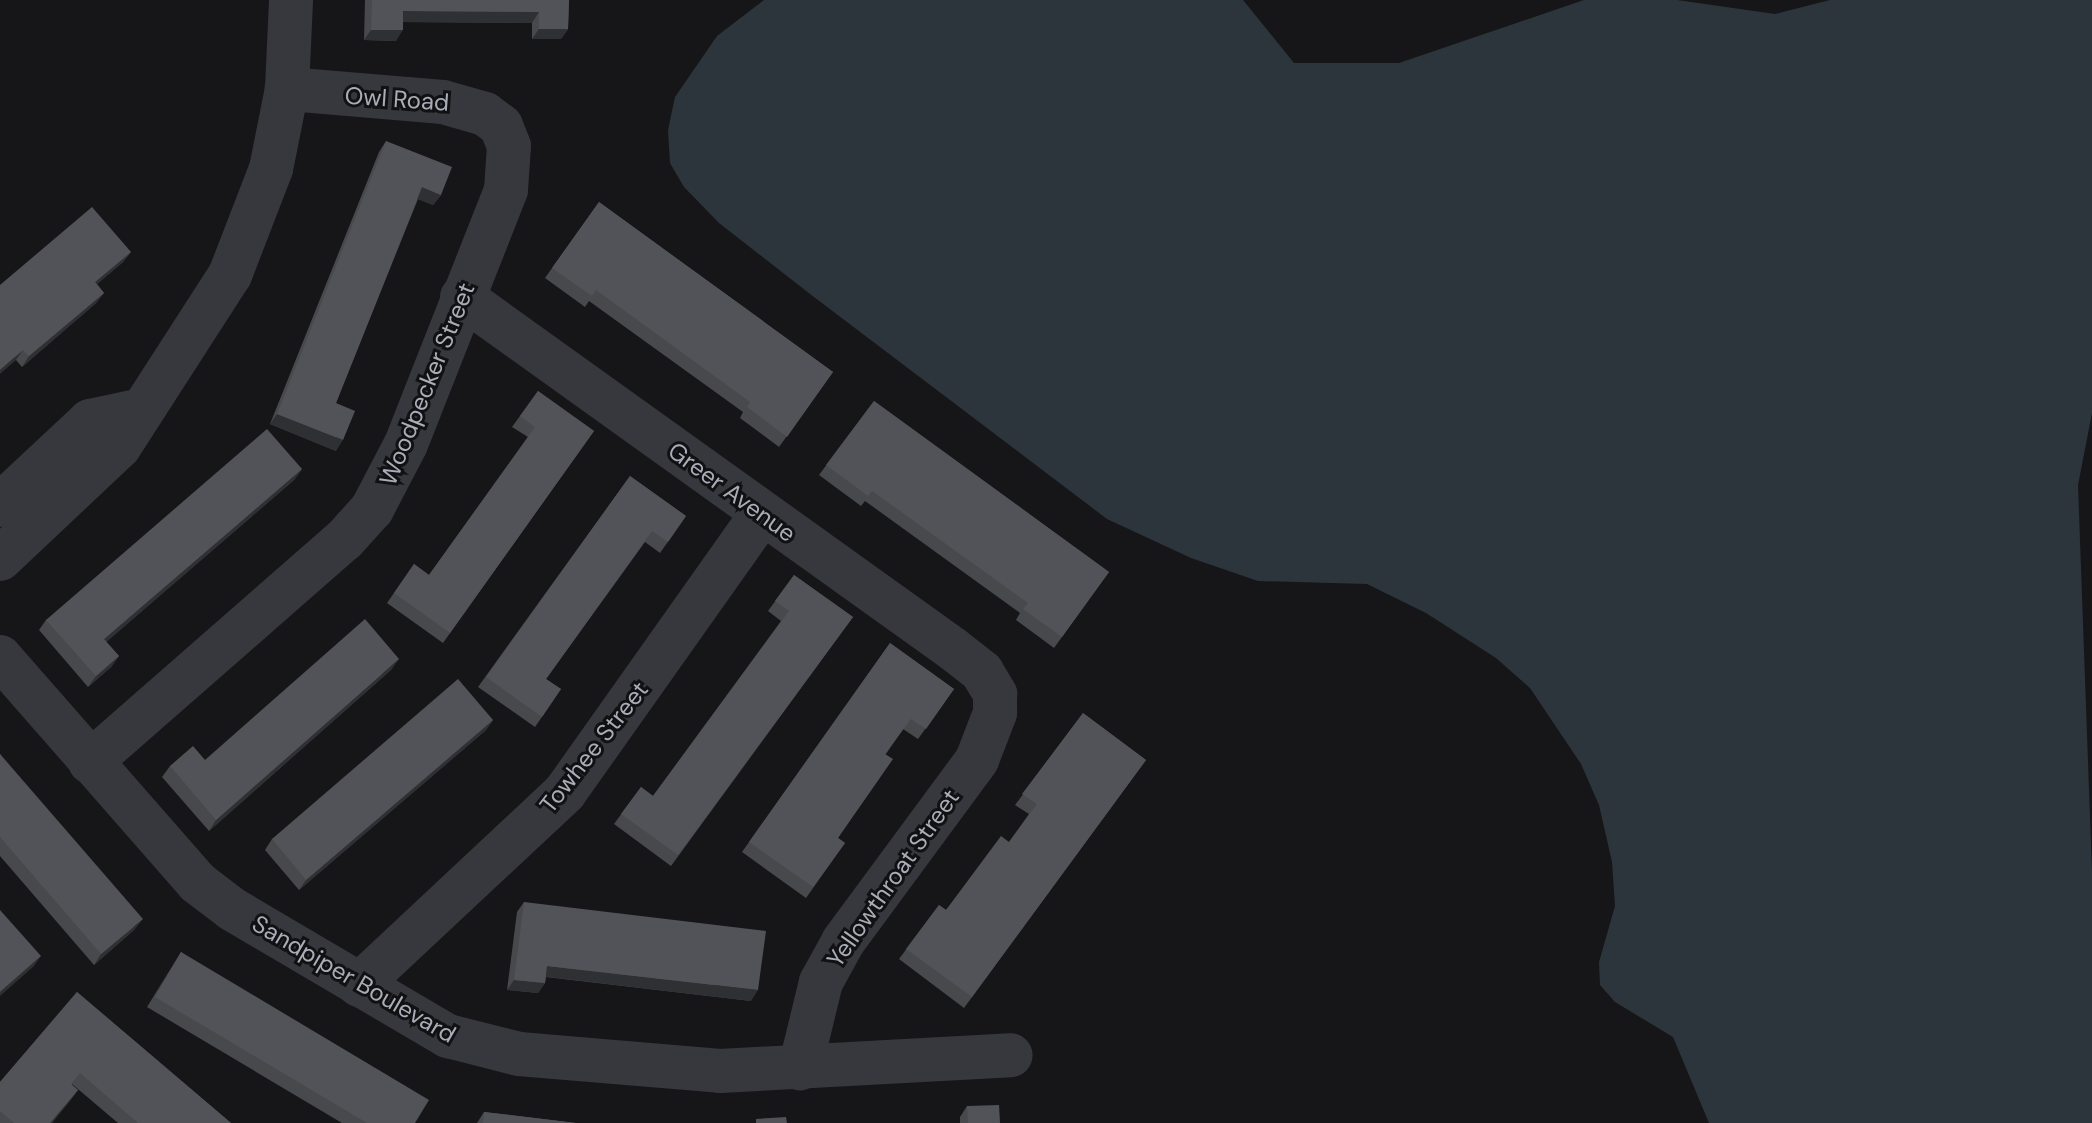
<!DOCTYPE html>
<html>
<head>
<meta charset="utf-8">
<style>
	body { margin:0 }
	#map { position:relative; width:2092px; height:1123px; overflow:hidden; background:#161618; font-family:"DM Sans",sans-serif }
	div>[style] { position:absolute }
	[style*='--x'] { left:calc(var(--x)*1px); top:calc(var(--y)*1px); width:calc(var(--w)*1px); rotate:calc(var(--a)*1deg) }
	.water>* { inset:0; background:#2c353c }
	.minor>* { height:44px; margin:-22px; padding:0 22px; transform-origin:22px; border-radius:22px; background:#37383d }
	.wall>* { inset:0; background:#47494d }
	.shaded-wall>* { inset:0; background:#2f3033 }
	.building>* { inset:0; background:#525359 }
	span { translate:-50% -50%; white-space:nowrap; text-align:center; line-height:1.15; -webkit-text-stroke:6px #111113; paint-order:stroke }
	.street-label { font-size:24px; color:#a8adb8 }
</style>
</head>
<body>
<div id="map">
	<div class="water">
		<i style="clip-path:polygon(764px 0,1243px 0,1294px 63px,1399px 63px,1584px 0,1677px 0,1775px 14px,1830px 0,2092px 0,2092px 413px,2078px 485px,2092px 872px,2092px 1123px,1709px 1123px,1673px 1037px,1615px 1002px,1600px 985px,1599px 962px,1615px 906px,1612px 862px,1599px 805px,1581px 764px,1530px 688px,1496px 658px,1426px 613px,1367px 584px,1258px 581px,1191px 558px,1107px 519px,810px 294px,719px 223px,684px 187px,670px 163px,668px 130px,675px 97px,717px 36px)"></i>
	</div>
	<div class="minor">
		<i style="--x:462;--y:297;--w:604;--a:35.64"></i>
		<i style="--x:953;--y:649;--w:37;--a:38"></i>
		<i style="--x:982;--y:672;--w:26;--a:59"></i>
		<i style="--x:995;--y:694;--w:19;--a:90"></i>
		<i style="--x:995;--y:713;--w:50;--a:111"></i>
		<i style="--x:977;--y:760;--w:226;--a:126.4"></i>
		<i style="--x:843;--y:942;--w:46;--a:118.8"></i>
		<i style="--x:821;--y:982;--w:89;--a:103.7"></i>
		<i style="--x:0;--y:505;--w:123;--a:-43"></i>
		<i style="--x:90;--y:421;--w:53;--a:-11.9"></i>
		<i style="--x:0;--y:559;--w:163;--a:-43.3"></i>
		<i style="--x:119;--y:447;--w:205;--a:-57.2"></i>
		<i style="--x:230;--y:275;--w:114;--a:-68.9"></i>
		<i style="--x:271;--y:169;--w:82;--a:-78.7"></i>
		<i style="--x:287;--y:89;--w:89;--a:-87.4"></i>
		<i style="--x:0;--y:657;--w:300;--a:48.8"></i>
		<i style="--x:198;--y:883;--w:43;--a:37.4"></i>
		<i style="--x:232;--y:909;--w:251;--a:30.5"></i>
		<i style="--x:448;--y:1036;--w:73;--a:14.2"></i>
		<i style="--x:519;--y:1054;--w:202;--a:4.8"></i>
		<i style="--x:720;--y:1071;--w:291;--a:-3.1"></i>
		<i style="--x:90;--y:762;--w:337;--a:-41.2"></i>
		<i style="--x:344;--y:540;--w:42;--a:-47.9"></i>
		<i style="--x:372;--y:509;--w:73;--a:-62.4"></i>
		<i style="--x:406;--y:444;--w:273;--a:-68.5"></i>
		<i style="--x:506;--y:190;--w:44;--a:-86.1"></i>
		<i style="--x:509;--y:146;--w:22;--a:-112"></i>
		<i style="--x:501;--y:126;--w:20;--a:-143"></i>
		<i style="--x:485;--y:114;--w:44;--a:-164.1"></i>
		<i style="--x:443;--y:102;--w:157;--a:-175.2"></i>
		<i style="--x:359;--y:985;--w:282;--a:-43.1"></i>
		<i style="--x:565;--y:792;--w:341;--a:-54.7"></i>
	</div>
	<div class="wall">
		<i style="clip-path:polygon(365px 0,569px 0,568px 29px,561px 39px,532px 39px,532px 23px,403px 22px,396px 41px,364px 40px)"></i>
		<i style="clip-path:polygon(386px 141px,441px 195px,433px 205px,418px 199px,336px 403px,336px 451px,270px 424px,379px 152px)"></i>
		<i style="clip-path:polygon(599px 202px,833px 372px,779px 447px,740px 418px,743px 412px,589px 301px,585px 307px,545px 278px)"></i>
		<i style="clip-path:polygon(131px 252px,123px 262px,97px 284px,104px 293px,96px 303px,22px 367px,16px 360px,0 285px)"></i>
		<i style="clip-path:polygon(538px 391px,594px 431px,443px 643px,387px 603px,414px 564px,429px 575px,528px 437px,512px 427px)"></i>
		<i style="clip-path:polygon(874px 401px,1109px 572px,1054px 648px,1016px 620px,1020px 613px,865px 501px,861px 506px,819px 475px)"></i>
		<i style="clip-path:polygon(302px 469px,294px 480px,106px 642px,119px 656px,111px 667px,88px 687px,39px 630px,46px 620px)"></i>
		<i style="clip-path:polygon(630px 476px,686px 516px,660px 553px,645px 542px,546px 679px,561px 689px,535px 727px,478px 687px)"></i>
		<i style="clip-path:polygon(794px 575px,853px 617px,671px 866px,614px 824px,641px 787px,653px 796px,781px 621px,768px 611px)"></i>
		<i style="clip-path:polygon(890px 643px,954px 689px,918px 739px,903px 729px,886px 754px,838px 838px,845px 843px,806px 898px,742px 852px)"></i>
		<i style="clip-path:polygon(392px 669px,209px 831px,162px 777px,170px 766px,205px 760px)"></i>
		<i style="clip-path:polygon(1083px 713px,1146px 760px,964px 1008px,899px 959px,939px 905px,946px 910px,1009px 842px,1029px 814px,1015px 805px)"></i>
		<i style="clip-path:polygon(493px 720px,486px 730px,299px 890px,265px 850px,272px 839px)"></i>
		<i style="clip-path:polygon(0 754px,135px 929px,94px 965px,0 856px)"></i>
		<i style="clip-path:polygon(524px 902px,751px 1001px,546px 977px,545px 983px,538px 993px,507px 990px,517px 912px)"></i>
		<i style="clip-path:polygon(181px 952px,415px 1123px,342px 1123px,147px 1007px)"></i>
		<i style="clip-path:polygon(77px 992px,231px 1123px,118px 1123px,72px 1084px,72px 1085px,78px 1090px,52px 1123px,0 1123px,0 1082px)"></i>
		<i style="clip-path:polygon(967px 1106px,1000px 1123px,960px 1123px,960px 1117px)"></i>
		<i style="clip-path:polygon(484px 1112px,576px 1123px,477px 1123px)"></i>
	</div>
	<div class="shaded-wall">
		<i style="clip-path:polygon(403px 11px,539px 12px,532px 23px,396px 22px)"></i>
		<i style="clip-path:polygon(539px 29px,568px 29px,561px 39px,532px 39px)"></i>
		<i style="clip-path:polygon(371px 30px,403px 30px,396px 41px,364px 40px)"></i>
		<i style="clip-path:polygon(422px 187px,441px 195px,433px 205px,415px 198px)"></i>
		<i style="clip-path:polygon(131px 252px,123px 262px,88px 292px,95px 282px)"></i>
		<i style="clip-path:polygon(104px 293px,96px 303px,22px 367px,29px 356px)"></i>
		<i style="clip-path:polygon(23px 350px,16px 360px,0 374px,0 370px)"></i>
		<i style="clip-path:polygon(277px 414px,343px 440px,336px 451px,270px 424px)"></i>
		<i style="clip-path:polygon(302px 469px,294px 480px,97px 650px,104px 639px)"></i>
		<i style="clip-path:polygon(119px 656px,111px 667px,88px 687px,96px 676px)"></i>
		<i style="clip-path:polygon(399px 659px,392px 669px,209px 831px,216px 820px)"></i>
		<i style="clip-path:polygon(493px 720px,486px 730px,299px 890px,306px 880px)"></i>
		<i style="clip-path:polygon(143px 919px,135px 929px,94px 965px,101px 954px)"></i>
		<i style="clip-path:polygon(41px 956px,34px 966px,0 996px,0 992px)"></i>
		<i style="clip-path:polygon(547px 966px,758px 990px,751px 1001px,540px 976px)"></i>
		<i style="clip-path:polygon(514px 980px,545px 983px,538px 993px,507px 990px)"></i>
		<i style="clip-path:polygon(78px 1090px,71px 1100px,52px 1123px,50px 1123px)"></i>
	</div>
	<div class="building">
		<i style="clip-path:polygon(372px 0,569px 0,568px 29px,539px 29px,539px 12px,403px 11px,403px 30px,371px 30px)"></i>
		<i style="clip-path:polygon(386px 141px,452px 167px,441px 195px,422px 187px,336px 403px,355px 411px,343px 440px,277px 414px)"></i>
		<i style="clip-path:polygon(599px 202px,833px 372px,787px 437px,747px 407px,750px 402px,596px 290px,592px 296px,552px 268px)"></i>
		<i style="clip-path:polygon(92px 207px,131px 252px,95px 282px,104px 293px,29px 356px,23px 350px,0 370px,0 285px)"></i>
		<i style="clip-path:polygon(538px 391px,594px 431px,450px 633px,394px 593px,414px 564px,429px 575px,535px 427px,520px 416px)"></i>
		<i style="clip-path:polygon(874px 401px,1109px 572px,1062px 637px,1023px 609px,1028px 603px,872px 491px,868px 496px,826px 465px)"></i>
		<i style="clip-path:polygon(267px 429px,302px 469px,104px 639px,119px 656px,96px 676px,46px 620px)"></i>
		<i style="clip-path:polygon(630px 476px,686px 516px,668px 542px,652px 531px,546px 679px,561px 689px,542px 717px,486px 677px)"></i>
		<i style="clip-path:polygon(794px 575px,853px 617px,678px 855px,621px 814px,641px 787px,653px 796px,789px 611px,775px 601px)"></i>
		<i style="clip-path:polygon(365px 619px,399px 659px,216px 820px,170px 766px,193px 746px,205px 760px)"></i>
		<i style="clip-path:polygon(890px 643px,954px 689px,926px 729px,911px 719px,885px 754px,893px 759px,838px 838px,845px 843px,813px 887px,749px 842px)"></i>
		<i style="clip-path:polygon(458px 679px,493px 720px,306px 880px,272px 839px)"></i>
		<i style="clip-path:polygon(1083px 713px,1146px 760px,972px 997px,906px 949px,939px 905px,946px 910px,1001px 836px,1009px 842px,1037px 804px,1022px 794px)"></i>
		<i style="clip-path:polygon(0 754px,143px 919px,101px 954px,0 837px)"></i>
		<i style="clip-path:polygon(524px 902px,766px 931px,758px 990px,547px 966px,545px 983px,514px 980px)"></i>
		<i style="clip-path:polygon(0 910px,41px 956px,0 992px)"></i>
		<i style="clip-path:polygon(181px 952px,429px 1100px,415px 1123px,367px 1123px,155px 997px)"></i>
		<i style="clip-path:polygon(77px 992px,231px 1123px,138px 1123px,80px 1073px,71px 1084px,78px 1090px,50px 1123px,14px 1123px,0 1111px,0 1082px)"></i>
		<i style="clip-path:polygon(999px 1105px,1000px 1123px,968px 1123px,967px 1106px)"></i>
		<i style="clip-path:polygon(484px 1112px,576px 1123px,483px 1123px)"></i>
		<i style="clip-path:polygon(786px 1117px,787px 1123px,756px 1123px,756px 1119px)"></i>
	</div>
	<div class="street-label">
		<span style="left:397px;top:99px;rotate:4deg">Owl Road</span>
		<span style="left:427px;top:384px;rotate:-68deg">Woodpecker Street</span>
		<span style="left:732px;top:492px;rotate:36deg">Greer Avenue</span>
		<span style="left:594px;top:747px;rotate:-52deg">Towhee Street</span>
		<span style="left:893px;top:878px;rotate:-55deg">Yellowthroat Street</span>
		<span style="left:354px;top:979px;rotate:30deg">Sandpiper Boulevard</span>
	</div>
</div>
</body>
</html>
